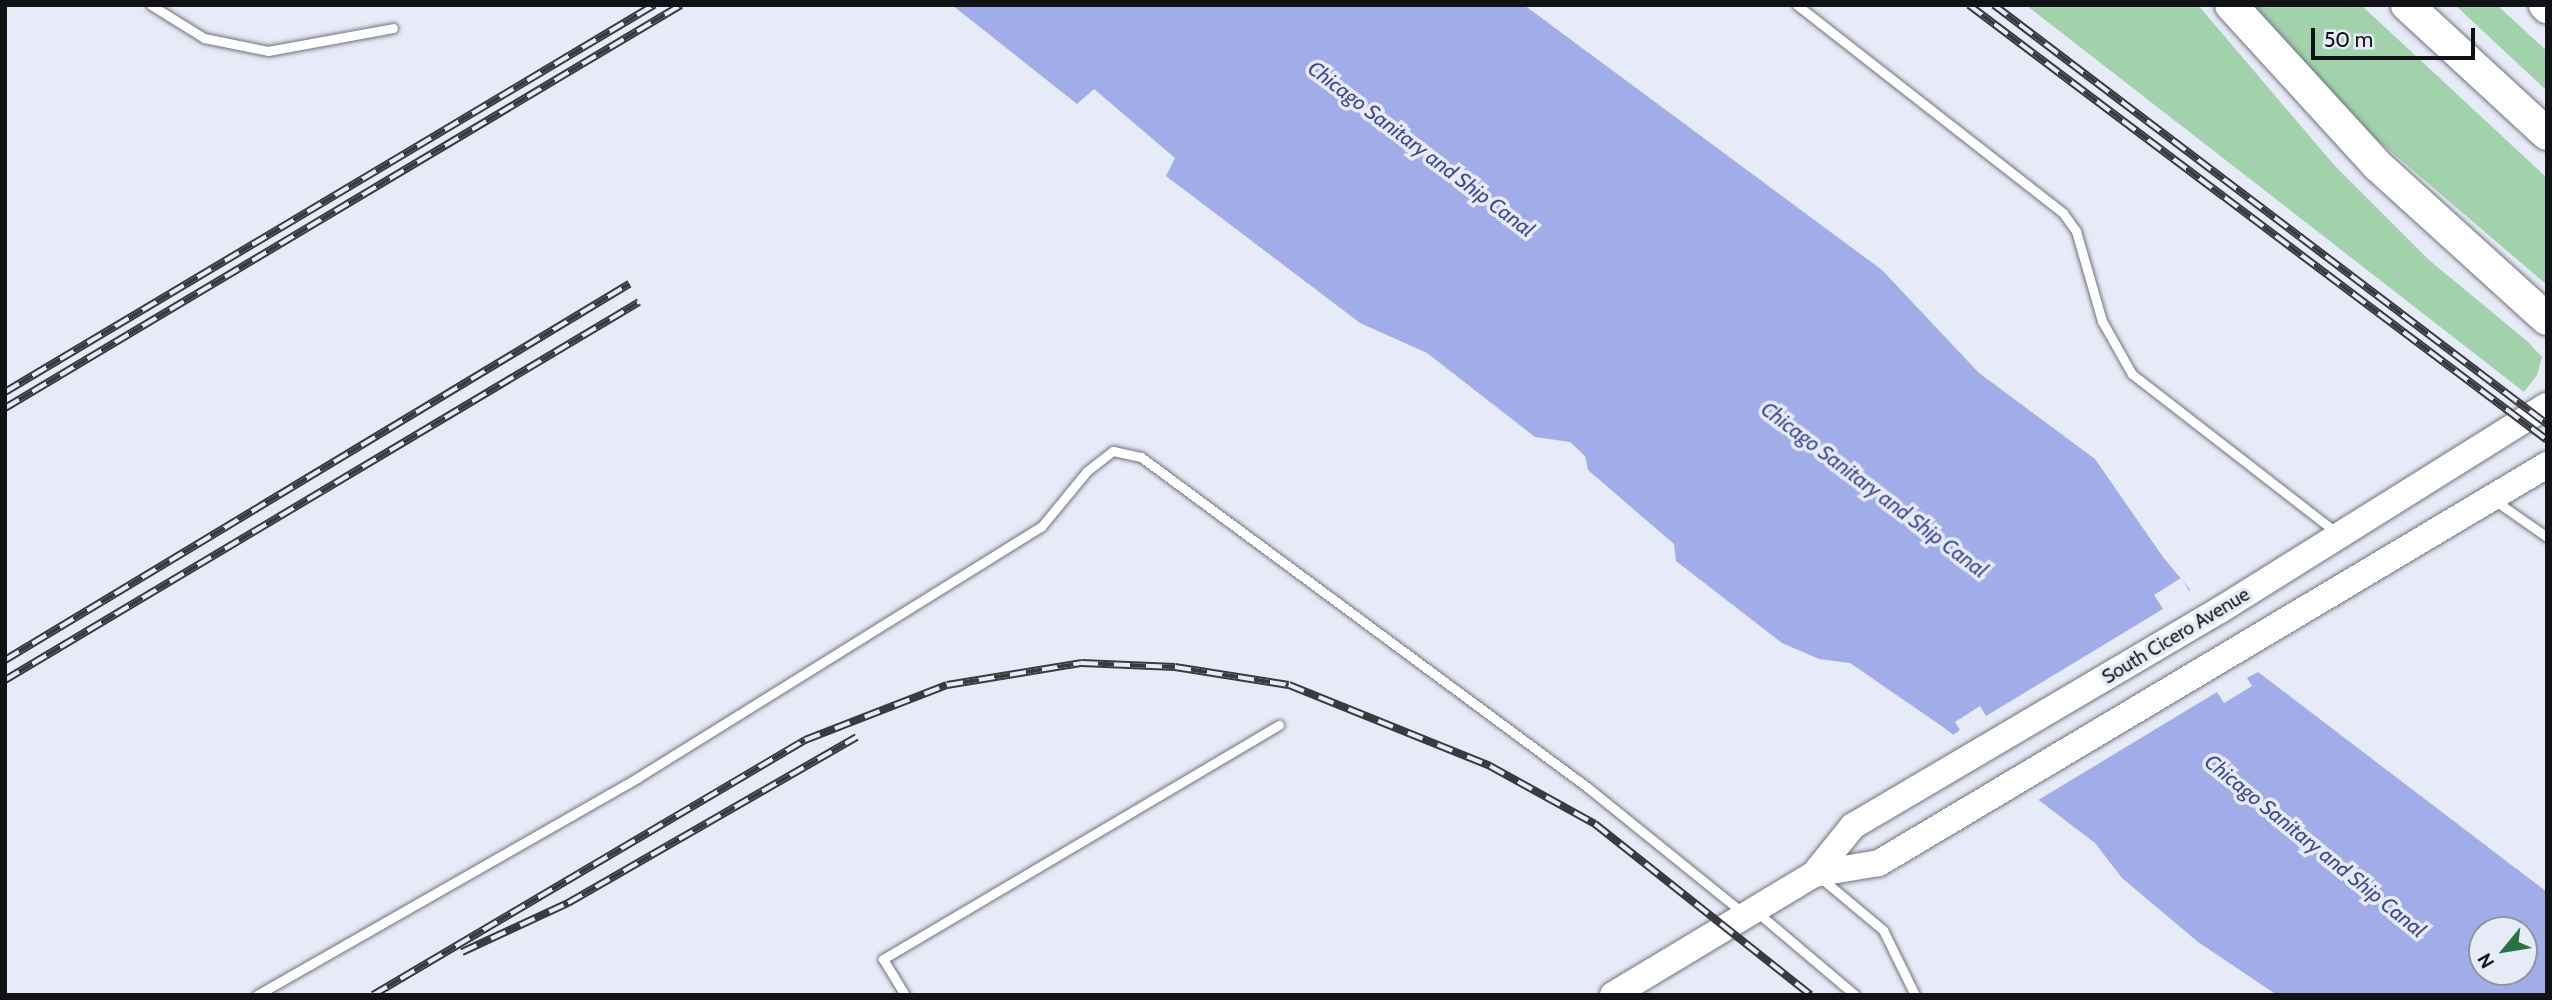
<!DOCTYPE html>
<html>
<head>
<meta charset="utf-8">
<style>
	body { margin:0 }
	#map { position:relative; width:2552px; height:1000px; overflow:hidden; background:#e7ebf7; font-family:Cabin,sans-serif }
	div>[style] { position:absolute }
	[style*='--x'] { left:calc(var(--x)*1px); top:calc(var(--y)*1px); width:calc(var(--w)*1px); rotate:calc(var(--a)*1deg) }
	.green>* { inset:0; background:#a1d2ac }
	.water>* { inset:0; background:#a0ade8 }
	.pier>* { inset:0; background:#e7ebf7 }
	.roads { filter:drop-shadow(0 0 2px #70737e) drop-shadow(0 0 2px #70737e) }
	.lane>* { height:9px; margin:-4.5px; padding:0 4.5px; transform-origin:4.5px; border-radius:4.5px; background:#fff }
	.primary>* { height:26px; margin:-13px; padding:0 13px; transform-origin:13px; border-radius:13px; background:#fff }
	.highway>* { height:32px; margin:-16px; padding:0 16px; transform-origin:16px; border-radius:16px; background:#fff }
	.rail>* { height:8px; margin-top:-4px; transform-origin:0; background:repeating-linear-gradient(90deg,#e7ebf7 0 16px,#3a3b41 0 32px); box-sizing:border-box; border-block:2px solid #3a3b41 }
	span { translate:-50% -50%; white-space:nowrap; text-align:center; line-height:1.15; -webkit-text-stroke:7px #e7ebf7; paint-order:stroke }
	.street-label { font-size:19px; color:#111216 }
	.water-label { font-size:21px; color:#404a92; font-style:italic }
	.frame { position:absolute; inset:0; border:7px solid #111216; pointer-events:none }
	.north { position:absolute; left:2468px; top:916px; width:70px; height:70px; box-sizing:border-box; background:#e7ebf7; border:2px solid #91949d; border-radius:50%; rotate:240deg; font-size:19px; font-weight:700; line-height:28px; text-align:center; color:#111216 }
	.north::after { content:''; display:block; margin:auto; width:24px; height:32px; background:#287342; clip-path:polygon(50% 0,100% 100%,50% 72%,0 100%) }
	.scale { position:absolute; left:2311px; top:28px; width:164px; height:32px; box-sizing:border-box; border:4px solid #111216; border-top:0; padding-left:9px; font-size:21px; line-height:24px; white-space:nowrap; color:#111216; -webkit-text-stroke:5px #e7ebf7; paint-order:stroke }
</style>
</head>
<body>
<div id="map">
	<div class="green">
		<i style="clip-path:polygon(2026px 5px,2198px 5px,2334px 165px,2429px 260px,2527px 341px,2542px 357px,2537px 375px,2524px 392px)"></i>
		<i style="clip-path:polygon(2249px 5px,2361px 5px,2547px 178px,2547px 285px,2361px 126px)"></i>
		<i style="clip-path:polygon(2455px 5px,2497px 5px,2547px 51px,2547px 91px)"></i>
	</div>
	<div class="water">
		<i style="clip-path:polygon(evenodd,952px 5px,1524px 5px,1882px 270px,1979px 373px,2095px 459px,2163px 557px,2258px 672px,2547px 892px,2547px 995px,2277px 995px,2198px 942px,2122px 878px,2095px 843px,1943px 727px,1850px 663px,1819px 659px,1782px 643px,1676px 561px,1674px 544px,1588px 470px,1585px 456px,1570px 442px,1535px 437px,1427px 353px,1360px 323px,1166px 176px,1175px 158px,1094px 89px,1077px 104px,952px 5px,2482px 930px,2524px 930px,2524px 972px,2482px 972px,2482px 930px)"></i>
	</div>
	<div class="pier">
		<i style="clip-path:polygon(2181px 578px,2189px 591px,2196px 587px,2203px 593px,2240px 642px,2258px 672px,2247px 678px,2252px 686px,2224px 703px,2217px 692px,2035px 802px,1950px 737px,1960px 730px,1955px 722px,1980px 706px,1986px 716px,2163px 609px,2154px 595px)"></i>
	</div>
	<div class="roads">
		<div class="lane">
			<i style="--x:151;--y:5;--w:62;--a:31.9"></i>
			<i style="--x:204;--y:38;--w:65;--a:11.5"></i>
			<i style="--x:268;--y:51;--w:127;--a:-10.4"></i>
			<i style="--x:1797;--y:5;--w:338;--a:38"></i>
			<i style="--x:2063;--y:213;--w:22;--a:54"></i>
			<i style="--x:2076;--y:231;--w:94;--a:73.9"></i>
			<i style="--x:2102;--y:321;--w:61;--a:60.5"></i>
			<i style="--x:2132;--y:374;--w:259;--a:37.8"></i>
			<i style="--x:2494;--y:500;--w:65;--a:34.9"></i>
			<i style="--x:1822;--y:879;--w:80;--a:39.9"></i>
			<i style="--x:1883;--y:930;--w:72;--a:63.8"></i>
			<i style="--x:1758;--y:913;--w:127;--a:40.2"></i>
			<i style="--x:257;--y:995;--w:438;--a:-29.7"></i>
			<i style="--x:637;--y:778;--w:476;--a:-31.9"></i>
			<i style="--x:1041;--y:527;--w:72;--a:-50.6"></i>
			<i style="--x:1087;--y:471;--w:33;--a:-38"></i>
			<i style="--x:1113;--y:451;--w:29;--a:12"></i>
			<i style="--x:1141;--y:457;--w:555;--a:36.5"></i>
			<i style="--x:1587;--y:787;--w:199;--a:38.9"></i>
			<i style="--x:905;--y:995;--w:42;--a:-121.4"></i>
			<i style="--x:883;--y:959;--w:460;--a:-30.6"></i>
		</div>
		<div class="primary">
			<i style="--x:1814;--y:874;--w:66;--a:-9.6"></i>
			<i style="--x:1879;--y:863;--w:778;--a:-30.79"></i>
			<i style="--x:1613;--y:995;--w:235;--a:-31"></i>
			<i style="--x:1814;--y:874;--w:62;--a:-50.9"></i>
			<i style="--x:1853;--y:826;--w:426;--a:-30.5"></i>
			<i style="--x:2220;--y:610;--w:385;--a:-32"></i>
		</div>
		<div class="highway">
			<i style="--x:2231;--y:5;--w:217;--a:47.6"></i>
			<i style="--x:2377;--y:165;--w:229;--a:42.2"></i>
			<i style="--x:2407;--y:5;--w:190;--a:42.7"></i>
			<i style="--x:2545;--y:5;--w:3;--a:45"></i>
		</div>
	</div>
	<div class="rail">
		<i style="--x:1969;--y:5;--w:723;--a:36.96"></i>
		<i style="--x:1994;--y:5;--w:694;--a:37.15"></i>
		<i style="--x:5;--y:392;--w:756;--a:-30.81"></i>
		<i style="--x:5;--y:408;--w:787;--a:-30.8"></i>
		<i style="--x:5;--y:660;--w:729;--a:-31.07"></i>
		<i style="--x:5;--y:680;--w:738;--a:-30.8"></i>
		<i style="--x:462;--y:952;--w:117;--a:-24.8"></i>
		<i style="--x:568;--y:903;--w:333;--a:-29.9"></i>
		<i style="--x:373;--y:995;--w:502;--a:-30.55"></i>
		<i style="--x:805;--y:740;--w:152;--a:-21.2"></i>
		<i style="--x:947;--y:685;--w:137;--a:-9.3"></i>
		<i style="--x:1082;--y:663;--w:93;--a:2.5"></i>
		<i style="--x:1175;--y:667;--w:115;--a:9"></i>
		<i style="--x:1289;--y:685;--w:217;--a:21.9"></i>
		<i style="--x:1490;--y:766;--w:120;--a:28.9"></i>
		<i style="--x:1595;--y:824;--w:275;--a:38.4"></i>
	</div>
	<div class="street-label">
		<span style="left:2176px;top:636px;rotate:-31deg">South Cicero Avenue</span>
	</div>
	<div class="water-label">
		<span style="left:1421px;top:149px;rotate:37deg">Chicago Sanitary and Ship Canal</span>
		<span style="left:1874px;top:490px;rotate:37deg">Chicago Sanitary and Ship Canal</span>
		<span style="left:2315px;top:846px;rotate:39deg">Chicago Sanitary and Ship Canal</span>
	</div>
	<div class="frame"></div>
	<div class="north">N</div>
	<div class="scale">50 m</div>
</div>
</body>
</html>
